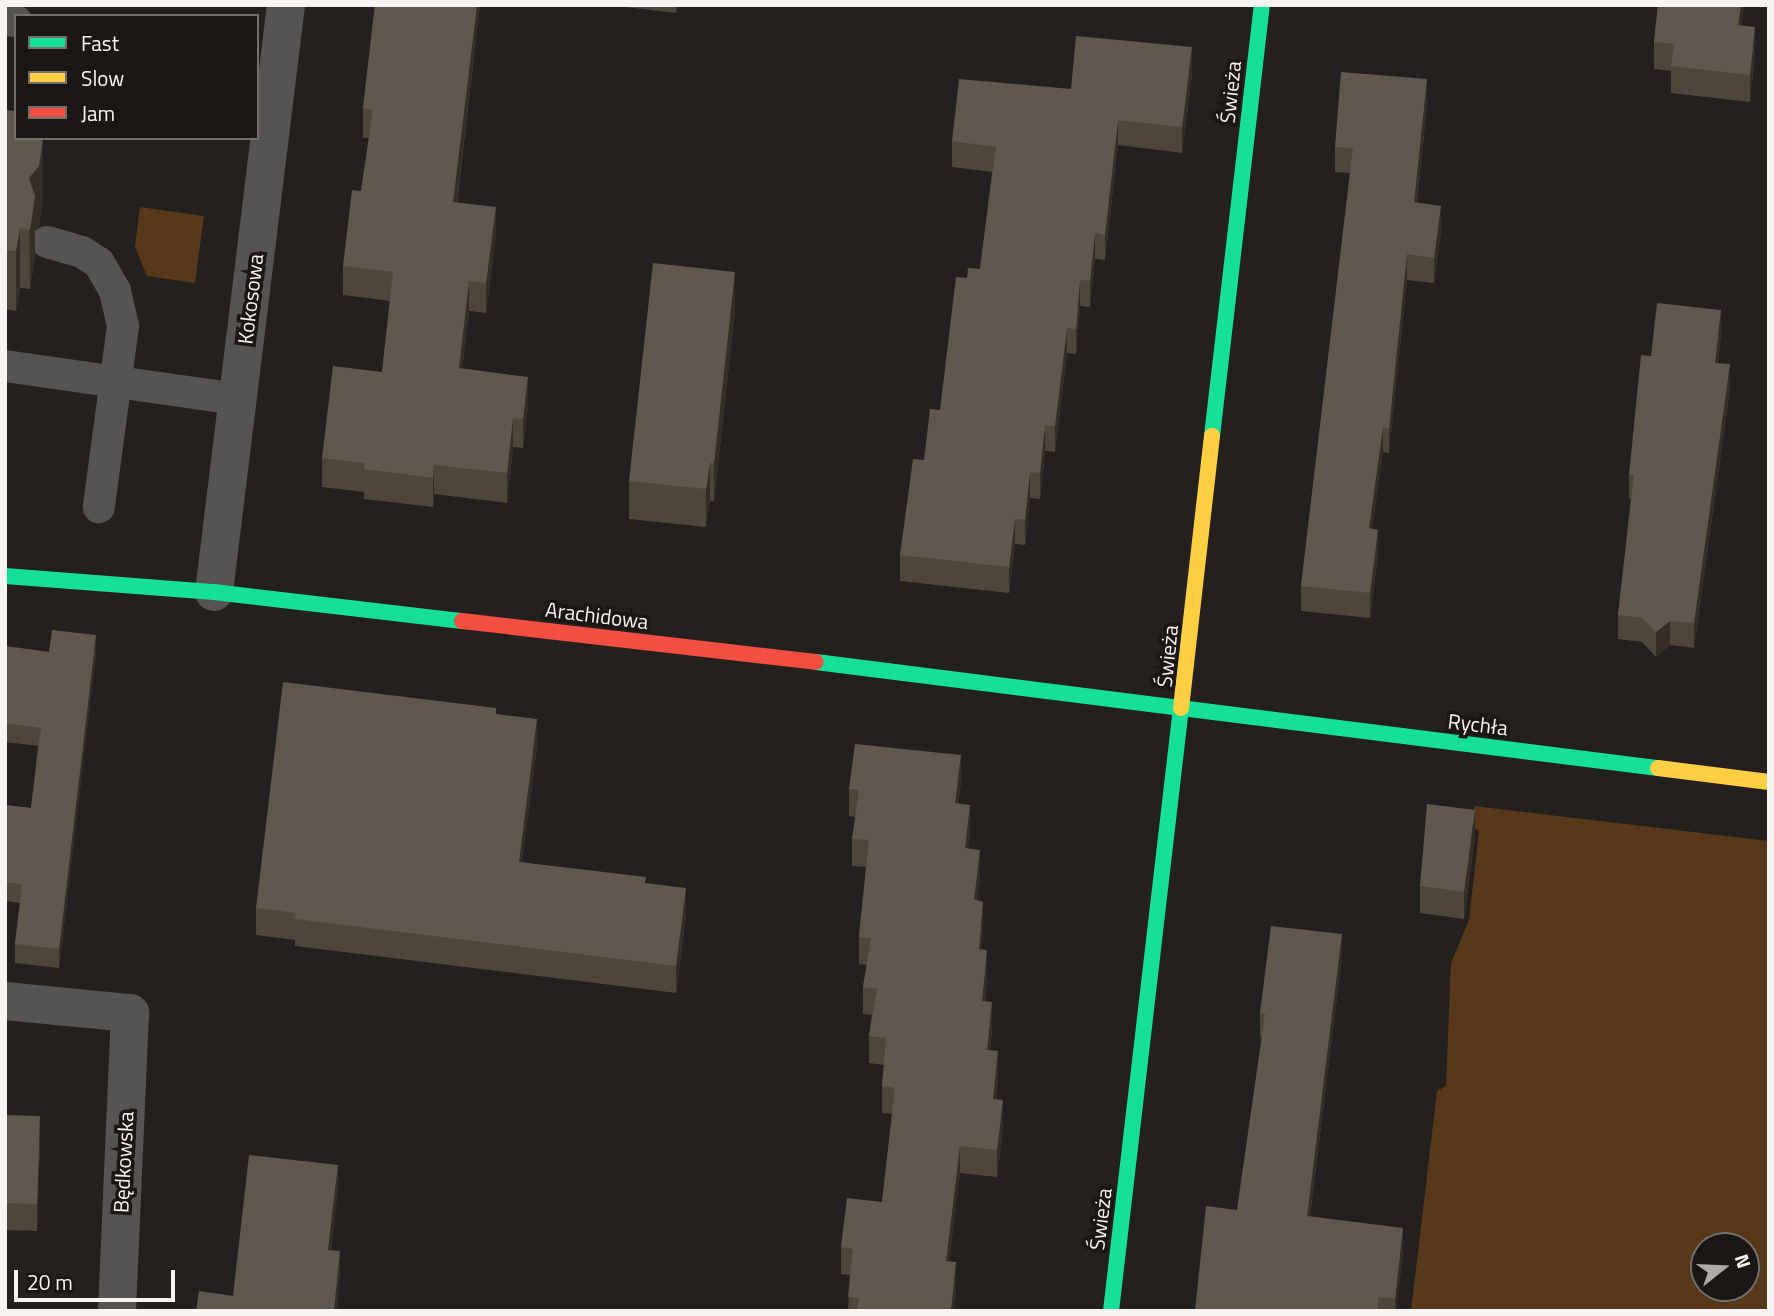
<!DOCTYPE html>
<html>
<head>
<meta charset="utf-8">
<style>
	body { margin:0 }
	#map { position:relative; width:1774px; height:1316px; overflow:hidden; background:#23201e; font-family:"Titillium Web",sans-serif }
	div>[style] { position:absolute }
	[style*='--x'] { left:calc(var(--x)*1px); top:calc(var(--y)*1px); width:calc(var(--w)*1px); rotate:calc(var(--a)*1deg) }
	.green>* { inset:0; background:#57381b }
	.lane>* { height:32px; margin:-16px; padding:0 16px; transform-origin:16px; border-radius:16px; background:#565353 }
	.street>* { height:38px; margin:-19px; padding:0 19px; transform-origin:19px; border-radius:19px; background:#565353 }
	.fast>* { height:16px; margin:-8px; padding:0 8px; transform-origin:8px; border-radius:8px; background:#16e098 }
	.slow>* { height:16px; margin:-8px; padding:0 8px; transform-origin:8px; border-radius:8px; background:#ffcf43 }
	.jam>* { height:16px; margin:-8px; padding:0 8px; transform-origin:8px; border-radius:8px; background:#f24e42 }
	.wall>* { inset:0; background:#4e453b }
	.shaded-wall>* { inset:0; background:#352e27 }
	.building>* { inset:0; background:#60584e }
	span { translate:-50% -50%; white-space:nowrap; text-align:center; line-height:1.15; -webkit-text-stroke:7px #1a1714; paint-order:stroke }
	.street-label { font-size:21px; color:#f7f4f2 }
	.frame { position:absolute; inset:0; border:7px solid #f7f4f2; pointer-events:none }
	.legend { position:absolute; left:14px; top:14px; width:245px; height:126px; box-sizing:border-box; background:#1a1714; border:2px solid #726f6d; margin:0; padding:9px 12px; list-style:none; font-size:21px; color:#f7f4f2 }
	.legend li { display:flex; align-items:center; gap:14px; height:35px }
	.legend b { width:35px; border:2px solid #726f6d }
	.north { position:absolute; left:1690px; top:1232px; width:70px; height:70px; box-sizing:border-box; background:#1a1714; border:2px solid #726f6d; border-radius:50%; rotate:72deg; font-size:19px; font-weight:700; line-height:28px; text-align:center; color:#f7f4f2 }
	.north::after { content:''; display:block; margin:auto; width:24px; height:32px; background:#adaaa8; clip-path:polygon(50% 0,100% 100%,50% 72%,0 100%) }
	.scale { position:absolute; left:14px; top:1270px; width:161px; height:32px; box-sizing:border-box; border:4px solid #f7f4f2; border-top:0; padding-left:9px; font-size:21px; line-height:24px; white-space:nowrap; color:#f7f4f2; -webkit-text-stroke:5px #1a1714; paint-order:stroke }
</style>
</head>
<body>
<div id="map">
	<div class="green">
		<i style="clip-path:polygon(140px 207px,204px 216px,195px 283px,147px 276px,135px 247px)"></i>
		<i style="clip-path:polygon(evenodd,1474px 806px,1769px 841px,1769px 1311px,1411px 1311px,1437px 1091px,1446px 1086px,1451px 963px,1469px 920px,1479px 831px,1474px 828px,1474px 806px,1704px 1246px,1746px 1246px,1746px 1288px,1704px 1288px,1704px 1246px)"></i>
	</div>
	<div class="lane">
		<i style="--x:5;--y:20;--w:11;--a:5"></i>
		<i style="--x:47;--y:242;--w:36;--a:16"></i>
		<i style="--x:82;--y:252;--w:20;--a:33"></i>
		<i style="--x:99;--y:263;--w:32;--a:60"></i>
		<i style="--x:115;--y:291;--w:36;--a:77"></i>
		<i style="--x:123;--y:326;--w:183;--a:97.6"></i>
		<i style="--x:5;--y:366;--w:235;--a:8.1"></i>
	</div>
	<div class="street">
		<i style="--x:214;--y:592;--w:591;--a:-83.01"></i>
		<i style="--x:5;--y:1001;--w:126;--a:5.5"></i>
		<i style="--x:130;--y:1013;--w:298;--a:92.5"></i>
	</div>
	<div class="fast">
		<i style="--x:1212;--y:436;--w:434;--a:-83.4"></i>
		<i style="--x:5;--y:576;--w:210;--a:4.4"></i>
		<i style="--x:214;--y:592;--w:250;--a:6.7"></i>
		<i style="--x:816;--y:662;--w:849;--a:7.18"></i>
		<i style="--x:1111;--y:1311;--w:607;--a:-83.38"></i>
	</div>
	<div class="slow">
		<i style="--x:1181;--y:708;--w:274;--a:-83.5"></i>
		<i style="--x:1658;--y:768;--w:112;--a:7.2"></i>
	</div>
	<div class="jam">
		<i style="--x:462;--y:621;--w:356;--a:6.6"></i>
	</div>
	<div class="wall">
		<i style="clip-path:polygon(375px 5px,480px 5px,457px 203px,496px 236px,486px 313px,469px 311px,462px 369px,528px 406px,523px 448px,513px 447px,507px 503px,434px 494px,433px 507px,364px 499px,364px 492px,322px 487px,322px 458px,382px 372px,390px 301px,343px 295px,343px 266px,361px 191px,369px 138px,363px 138px,363px 108px)"></i>
		<i style="clip-path:polygon(617px 5px,677px 5px,676px 13px,617px 6px)"></i>
		<i style="clip-path:polygon(1658px 5px,1744px 5px,1741px 26px,1755px 54px,1750px 102px,1671px 93px,1671px 71px,1654px 69px,1654px 42px)"></i>
		<i style="clip-path:polygon(1192px 73px,1182px 153px,1118px 145px,1105px 260px,1095px 259px,1090px 307px,1080px 306px,1076px 354px,1067px 353px,1055px 452px,1045px 451px,1040px 499px,1030px 498px,1025px 545px,1015px 544px,1009px 593px,900px 581px,900px 555px,924px 460px,940px 410px,967px 278px,980px 269px,992px 172px,952px 167px,952px 141px,1071px 89px)"></i>
		<i style="clip-path:polygon(1427px 104px,1417px 203px,1441px 232px,1434px 283px,1407px 280px,1389px 453px,1383px 452px,1372px 529px,1378px 555px,1370px 618px,1301px 611px,1301px 586px,1350px 173px,1335px 172px,1335px 147px)"></i>
		<i style="clip-path:polygon(5px 110px,43px 199px,39px 226px,35px 231px,35px 256px,30px 289px,20px 288px,16px 311px,5px 309px)"></i>
		<i style="clip-path:polygon(735px 310px,714px 501px,710px 501px,706px 527px,629px 519px,629px 481px)"></i>
		<i style="clip-path:polygon(1721px 335px,1718px 363px,1730px 389px,1694px 648px,1670px 645px,1656px 657px,1642px 642px,1618px 639px,1618px 615px,1631px 499px,1629px 499px,1629px 475px,1651px 356px)"></i>
		<i style="clip-path:polygon(5px 646px,49px 652px,96px 653px,59px 968px,15px 963px,15px 944px,20px 903px,5px 901px,5px 805px,31px 808px,38px 746px,5px 742px)"></i>
		<i style="clip-path:polygon(496px 714px,537px 746px,522px 862px,646px 883px,686px 915px,676px 993px,295px 946px,295px 940px,256px 935px,256px 908px)"></i>
		<i style="clip-path:polygon(961px 782px,958px 803px,970px 832px,968px 849px,980px 877px,977px 900px,983px 928px,981px 949px,987px 977px,985px 1001px,992px 1028px,990px 1050px,998px 1078px,996px 1099px,1003px 1127px,997px 1177px,960px 1173px,949px 1261px,956px 1289px,954px 1310px,959px 1311px,848px 1311px,850px 1275px,841px 1274px,841px 1247px,882px 1202px,892px 1114px,882px 1113px,882px 1086px,884px 1065px,869px 1063px,869px 1036px,872px 1015px,863px 1014px,863px 987px,867px 965px,859px 964px,859px 937px,866px 867px,852px 866px,852px 839px,856px 817px,849px 816px,849px 789px)"></i>
		<i style="clip-path:polygon(1475px 837px,1464px 919px,1420px 913px,1420px 886px)"></i>
		<i style="clip-path:polygon(1342px 957px,1310px 1216px,1403px 1251px,1396px 1311px,1195px 1311px,1237px 1210px,1262px 1037px,1260px 1037px,1260px 1013px)"></i>
		<i style="clip-path:polygon(5px 1115px,40px 1142px,37px 1231px,5px 1230px)"></i>
	</div>
	<div class="shaded-wall">
		<i style="clip-path:polygon(477px 5px,480px 5px,453px 232px,453px 202px)"></i>
		<i style="clip-path:polygon(1741px 5px,1744px 5px,1738px 52px,1738px 25px)"></i>
		<i style="clip-path:polygon(1755px 27px,1755px 54px,1750px 102px,1750px 75px)"></i>
		<i style="clip-path:polygon(1192px 47px,1192px 73px,1182px 153px,1182px 127px)"></i>
		<i style="clip-path:polygon(1427px 79px,1427px 104px,1414px 228px,1414px 202px)"></i>
		<i style="clip-path:polygon(1118px 120px,1118px 145px,1105px 260px,1105px 235px)"></i>
		<i style="clip-path:polygon(43px 139px,43px 199px,39px 226px,35px 231px,35px 256px,30px 289px,29px 178px)"></i>
		<i style="clip-path:polygon(1441px 206px,1441px 232px,1434px 283px,1434px 258px)"></i>
		<i style="clip-path:polygon(496px 207px,496px 236px,486px 313px,486px 283px)"></i>
		<i style="clip-path:polygon(20px 228px,20px 288px,16px 311px,16px 251px)"></i>
		<i style="clip-path:polygon(1095px 233px,1095px 259px,1090px 307px,1090px 281px)"></i>
		<i style="clip-path:polygon(1407px 254px,1407px 280px,1389px 453px,1389px 428px)"></i>
		<i style="clip-path:polygon(735px 272px,735px 310px,714px 501px,714px 463px)"></i>
		<i style="clip-path:polygon(1080px 280px,1080px 306px,1076px 354px,1076px 329px)"></i>
		<i style="clip-path:polygon(469px 281px,469px 311px,459px 398px,459px 368px)"></i>
		<i style="clip-path:polygon(1721px 310px,1721px 335px,1715px 387px,1715px 363px)"></i>
		<i style="clip-path:polygon(1067px 328px,1067px 353px,1055px 452px,1055px 426px)"></i>
		<i style="clip-path:polygon(1730px 364px,1730px 389px,1694px 648px,1694px 623px)"></i>
		<i style="clip-path:polygon(528px 377px,528px 406px,523px 448px,523px 419px)"></i>
		<i style="clip-path:polygon(513px 418px,513px 447px,507px 503px,507px 473px)"></i>
		<i style="clip-path:polygon(1045px 425px,1045px 451px,1040px 499px,1040px 473px)"></i>
		<i style="clip-path:polygon(1383px 427px,1383px 452px,1369px 553px,1369px 528px)"></i>
		<i style="clip-path:polygon(710px 463px,710px 501px,706px 527px,706px 489px)"></i>
		<i style="clip-path:polygon(434px 465px,434px 494px,433px 507px,433px 478px)"></i>
		<i style="clip-path:polygon(1030px 472px,1030px 498px,1025px 545px,1025px 520px)"></i>
		<i style="clip-path:polygon(1015px 519px,1015px 544px,1009px 593px,1009px 567px)"></i>
		<i style="clip-path:polygon(1378px 530px,1378px 555px,1370px 618px,1370px 593px)"></i>
		<i style="clip-path:polygon(1670px 621px,1670px 645px,1656px 657px,1656px 632px)"></i>
		<i style="clip-path:polygon(96px 635px,96px 653px,59px 968px,59px 949px)"></i>
		<i style="clip-path:polygon(537px 719px,537px 746px,519px 889px,519px 862px)"></i>
		<i style="clip-path:polygon(961px 755px,961px 782px,955px 830px,955px 803px)"></i>
		<i style="clip-path:polygon(970px 805px,970px 832px,965px 875px,965px 848px)"></i>
		<i style="clip-path:polygon(1475px 810px,1475px 837px,1464px 919px,1464px 892px)"></i>
		<i style="clip-path:polygon(980px 850px,980px 877px,974px 926px,974px 899px)"></i>
		<i style="clip-path:polygon(686px 888px,686px 915px,676px 993px,676px 966px)"></i>
		<i style="clip-path:polygon(983px 902px,983px 928px,979px 976px,979px 949px)"></i>
		<i style="clip-path:polygon(1342px 934px,1342px 957px,1307px 1239px,1307px 1216px)"></i>
		<i style="clip-path:polygon(987px 950px,987px 977px,982px 1028px,982px 1001px)"></i>
		<i style="clip-path:polygon(992px 1002px,992px 1028px,987px 1077px,987px 1050px)"></i>
		<i style="clip-path:polygon(998px 1051px,998px 1078px,993px 1126px,993px 1099px)"></i>
		<i style="clip-path:polygon(1003px 1100px,1003px 1127px,997px 1177px,997px 1150px)"></i>
		<i style="clip-path:polygon(40px 1116px,40px 1142px,37px 1231px,37px 1204px)"></i>
		<i style="clip-path:polygon(960px 1146px,960px 1173px,946px 1288px,946px 1261px)"></i>
		<i style="clip-path:polygon(338px 1165px,338px 1192px,328px 1277px,328px 1250px)"></i>
		<i style="clip-path:polygon(1403px 1228px,1403px 1251px,1396px 1311px,1395px 1311px,1395px 1299px)"></i>
		<i style="clip-path:polygon(340px 1251px,340px 1278px,337px 1311px,334px 1311px)"></i>
		<i style="clip-path:polygon(956px 1262px,956px 1289px,954px 1311px,951px 1311px)"></i>
	</div>
	<div class="building">
		<i style="clip-path:polygon(375px 5px,477px 5px,453px 202px,496px 207px,486px 283px,469px 281px,459px 368px,528px 377px,523px 419px,513px 418px,507px 473px,434px 465px,433px 478px,364px 469px,365px 463px,322px 458px,333px 366px,382px 372px,393px 272px,343px 266px,352px 190px,361px 191px,373px 110px,363px 108px)"></i>
		<i style="clip-path:polygon(1658px 5px,1741px 5px,1738px 25px,1755px 27px,1750px 75px,1671px 66px,1674px 44px,1654px 42px)"></i>
		<i style="clip-path:polygon(1076px 36px,1192px 47px,1182px 127px,1118px 120px,1105px 235px,1095px 233px,1090px 281px,1080px 280px,1076px 329px,1067px 328px,1055px 426px,1045px 425px,1040px 473px,1030px 472px,1025px 520px,1015px 519px,1009px 567px,900px 555px,913px 459px,924px 460px,930px 409px,940px 410px,956px 277px,967px 278px,968px 268px,980px 269px,996px 147px,952px 141px,959px 79px,1071px 89px)"></i>
		<i style="clip-path:polygon(1341px 72px,1427px 79px,1414px 202px,1441px 206px,1434px 258px,1407px 254px,1389px 428px,1383px 427px,1369px 528px,1378px 530px,1370px 593px,1301px 586px,1353px 148px,1335px 147px)"></i>
		<i style="clip-path:polygon(5px 110px,16px 111px,16px 138px,43px 139px,39px 166px,29px 178px,35px 196px,30px 230px,20px 228px,16px 251px,5px 250px)"></i>
		<i style="clip-path:polygon(653px 263px,735px 272px,714px 463px,710px 463px,706px 489px,629px 481px)"></i>
		<i style="clip-path:polygon(1657px 303px,1721px 310px,1715px 363px,1730px 364px,1694px 623px,1670px 621px,1656px 632px,1642px 618px,1618px 615px,1634px 475px,1629px 475px,1641px 355px,1651px 356px)"></i>
		<i style="clip-path:polygon(52px 630px,96px 635px,59px 949px,15px 944px,22px 884px,5px 882px,5px 805px,31px 808px,41px 728px,5px 723px,5px 646px,49px 652px)"></i>
		<i style="clip-path:polygon(283px 682px,496px 708px,496px 714px,537px 719px,519px 862px,646px 877px,645px 883px,686px 888px,676px 966px,295px 919px,296px 913px,256px 908px)"></i>
		<i style="clip-path:polygon(855px 744px,961px 755px,955px 803px,970px 805px,965px 848px,980px 850px,974px 899px,983px 902px,979px 949px,987px 950px,982px 1001px,992px 1002px,987px 1050px,998px 1051px,993px 1099px,1003px 1100px,997px 1150px,960px 1146px,946px 1261px,956px 1262px,951px 1309px,959px 1311px,857px 1311px,859px 1298px,848px 1297px,853px 1249px,841px 1247px,847px 1198px,882px 1202px,895px 1088px,882px 1086px,886px 1038px,869px 1036px,877px 989px,863px 987px,871px 938px,859px 937px,869px 840px,852px 839px,859px 790px,849px 789px)"></i>
		<i style="clip-path:polygon(1427px 804px,1475px 810px,1464px 892px,1420px 886px)"></i>
		<i style="clip-path:polygon(1271px 926px,1342px 934px,1307px 1216px,1403px 1228px,1395px 1299px,1378px 1297px,1378px 1311px,1195px 1311px,1206px 1206px,1237px 1210px,1265px 1014px,1260px 1013px)"></i>
		<i style="clip-path:polygon(5px 1115px,40px 1116px,37px 1204px,5px 1203px)"></i>
		<i style="clip-path:polygon(249px 1155px,338px 1165px,328px 1250px,340px 1251px,334px 1311px,196px 1311px,199px 1291px,233px 1296px)"></i>
	</div>
	<div class="street-label">
		<span style="left:1230px;top:92px;rotate:-84deg">Świeża</span>
		<span style="left:250px;top:299px;rotate:-83deg">Kokosowa</span>
		<span style="left:597px;top:615px;rotate:7deg">Arachidowa</span>
		<span style="left:1167px;top:656px;rotate:-84deg">Świeża</span>
		<span style="left:1478px;top:724px;rotate:7deg">Rychła</span>
		<span style="left:123px;top:1162px;rotate:-87deg">Będkowska</span>
		<span style="left:1100px;top:1219px;rotate:-83deg">Świeża</span>
	</div>
	<div class="frame"></div>
	<ul class="legend">
	<li><b style="height:9px;background:#16e098"></b>Fast</li>
	<li><b style="height:9px;background:#ffcf43"></b>Slow</li>
	<li><b style="height:9px;background:#f24e42"></b>Jam</li>
	</ul>
	<div class="north">N</div>
	<div class="scale">20 m</div>
</div>
</body>
</html>
